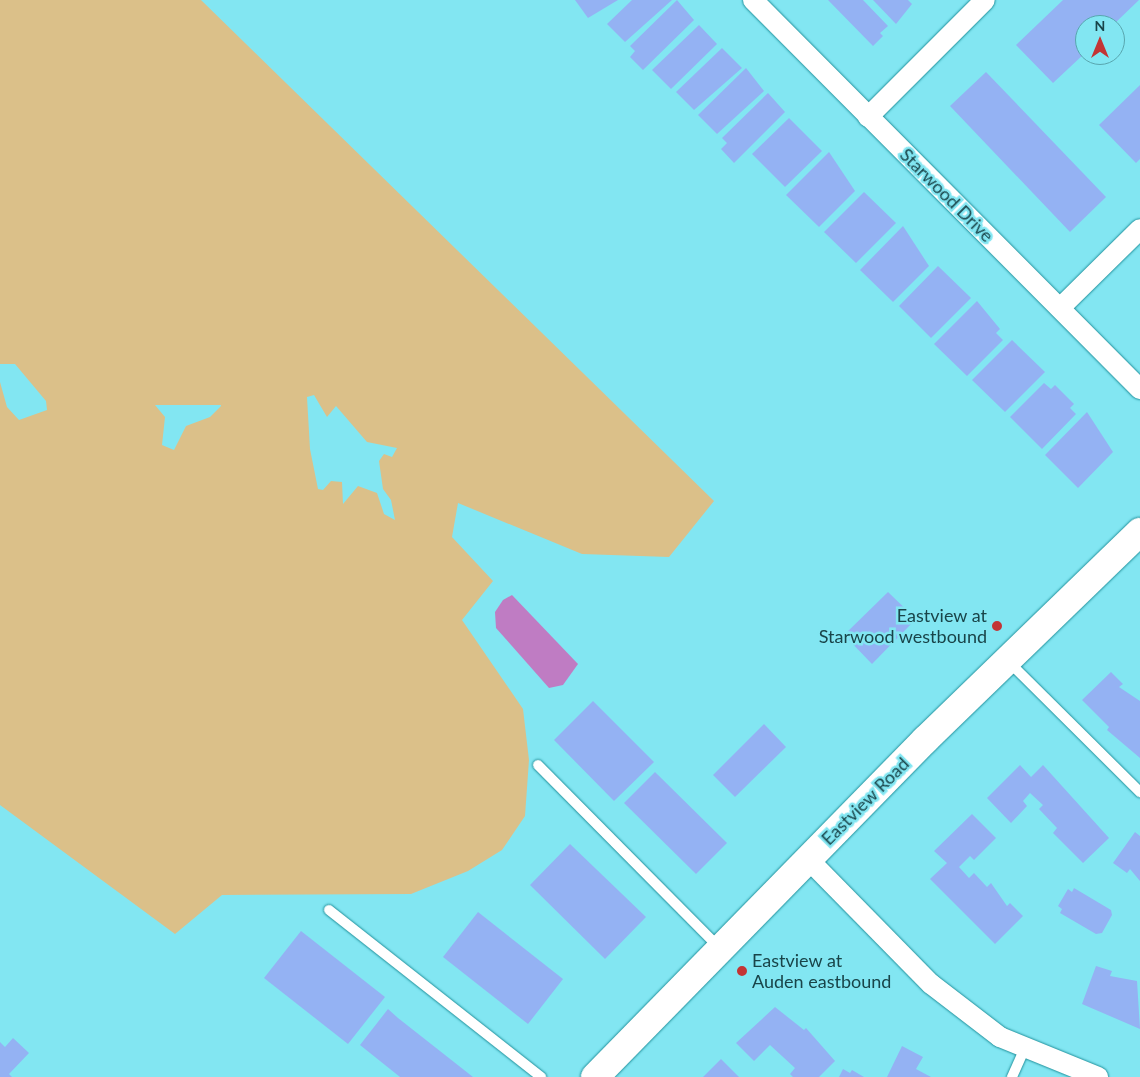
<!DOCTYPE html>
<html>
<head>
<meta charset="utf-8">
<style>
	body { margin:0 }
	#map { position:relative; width:1140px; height:1077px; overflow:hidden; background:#82e6f2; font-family:Lato,sans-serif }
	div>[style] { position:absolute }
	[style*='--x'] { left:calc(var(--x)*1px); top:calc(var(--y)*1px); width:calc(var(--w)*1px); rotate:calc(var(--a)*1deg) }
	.green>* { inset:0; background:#dbc089 }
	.water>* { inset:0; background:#bf7cc3 }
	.building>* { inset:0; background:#94b2f3 }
	.roads { filter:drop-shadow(0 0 1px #21919c) drop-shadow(0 0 1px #21919c) }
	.lane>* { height:10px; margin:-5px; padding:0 5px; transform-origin:5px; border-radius:5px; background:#fff }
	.street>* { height:20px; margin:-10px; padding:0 10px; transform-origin:10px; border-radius:10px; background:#fff }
	.secondary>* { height:28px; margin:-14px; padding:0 14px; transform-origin:14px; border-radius:14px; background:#fff }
	.dots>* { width:14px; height:14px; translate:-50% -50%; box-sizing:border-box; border:2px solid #82e6f2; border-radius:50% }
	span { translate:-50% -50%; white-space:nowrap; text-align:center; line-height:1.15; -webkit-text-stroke:5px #82e6f2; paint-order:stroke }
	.street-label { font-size:18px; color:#194449 }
	.poi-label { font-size:18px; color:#194449 }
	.right { translate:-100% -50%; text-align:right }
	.left { translate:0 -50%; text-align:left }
	.north { position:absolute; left:1075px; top:15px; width:50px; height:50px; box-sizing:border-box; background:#82e6f2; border:1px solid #58a5ae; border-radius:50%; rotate:0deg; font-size:14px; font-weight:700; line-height:20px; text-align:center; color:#194449 }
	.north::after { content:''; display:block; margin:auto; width:18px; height:22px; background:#c33435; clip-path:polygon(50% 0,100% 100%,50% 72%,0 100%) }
</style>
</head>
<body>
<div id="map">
	<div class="green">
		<i style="clip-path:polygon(evenodd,0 0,201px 0,714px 501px,669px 557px,582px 554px,458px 503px,452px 537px,493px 581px,462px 620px,523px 709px,529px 760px,525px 816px,502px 850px,468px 871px,411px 894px,222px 895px,175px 934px,0 805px,0 382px,7px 407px,19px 420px,47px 410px,46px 401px,15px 364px,0 364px,0 0,314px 395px,327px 417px,336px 406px,367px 442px,397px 448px,392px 457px,384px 454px,379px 461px,383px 489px,391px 500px,395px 520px,384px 514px,377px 493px,358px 486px,343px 504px,342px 482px,331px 481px,323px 490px,318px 489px,310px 449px,307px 397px,314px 395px,0 0,155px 405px,221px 405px,221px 406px,210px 417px,186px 426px,174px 450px,162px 445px,165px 417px,155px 405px)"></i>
	</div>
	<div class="water">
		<i style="clip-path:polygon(512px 595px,578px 664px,563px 685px,549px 688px,496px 628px,495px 612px,503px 600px)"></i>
	</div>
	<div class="building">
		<i style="clip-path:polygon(575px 0,618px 0,588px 18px)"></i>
		<i style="clip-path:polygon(632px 0,672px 0,625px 42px,607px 24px)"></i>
		<i style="clip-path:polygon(677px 0,694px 20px,643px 70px,630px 57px,635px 51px,630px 46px)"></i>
		<i style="clip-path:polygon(828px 0,863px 0,888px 26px,880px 33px,883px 36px,873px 46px)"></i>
		<i style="clip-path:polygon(873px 0,908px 0,912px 4px,896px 24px)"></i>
		<i style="clip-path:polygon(1063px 0,1139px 0,1113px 25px,1085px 25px,1085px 53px,1053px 83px,1016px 45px)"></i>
		<i style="clip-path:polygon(699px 25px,717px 44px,671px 89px,652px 70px)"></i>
		<i style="clip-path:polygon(722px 48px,742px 68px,694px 110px,676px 92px)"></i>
		<i style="clip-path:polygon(746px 68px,764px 91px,717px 134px,698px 115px)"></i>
		<i style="clip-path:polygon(986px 72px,1106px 197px,1070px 232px,950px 106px)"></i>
		<i style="clip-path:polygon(1140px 85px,1140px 159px,1136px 163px,1099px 125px)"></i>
		<i style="clip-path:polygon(768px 93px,785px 112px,734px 163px,721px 149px,727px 143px,722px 138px)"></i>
		<i style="clip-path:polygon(789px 118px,822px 151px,785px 187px,752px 154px)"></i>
		<i style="clip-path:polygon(829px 152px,855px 191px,819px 227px,786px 195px)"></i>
		<i style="clip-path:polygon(864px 192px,896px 223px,856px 263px,824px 232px)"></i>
		<i style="clip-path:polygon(903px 226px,929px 266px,893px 302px,860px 270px)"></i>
		<i style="clip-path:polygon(938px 266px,971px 298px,931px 338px,899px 306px)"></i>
		<i style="clip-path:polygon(977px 301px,1000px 329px,996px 333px,1003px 340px,967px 376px,934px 344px)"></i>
		<i style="clip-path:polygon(1012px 340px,1045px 372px,1005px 412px,972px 380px)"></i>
		<i style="clip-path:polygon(1044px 383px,1051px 389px,1055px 385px,1074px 404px,1070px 408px,1076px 414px,1042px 449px,1010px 417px)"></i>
		<i style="clip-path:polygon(1087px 412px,1113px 452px,1078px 488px,1045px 455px)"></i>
		<i style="clip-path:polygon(888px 592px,916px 619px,872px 664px,844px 635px)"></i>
		<i style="clip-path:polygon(1111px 672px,1123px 684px,1119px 687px,1140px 701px,1140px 758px,1107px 730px,1109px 727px,1082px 700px)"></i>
		<i style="clip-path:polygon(593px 701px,654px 762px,614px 801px,554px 740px)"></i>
		<i style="clip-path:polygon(764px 724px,786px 747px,735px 797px,713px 775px)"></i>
		<i style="clip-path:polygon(1020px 765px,1031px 777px,1043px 765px,1109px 838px,1083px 863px,1053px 833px,1057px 828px,1039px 809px,1043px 805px,1030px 793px,1023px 801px,1027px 806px,1011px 823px,987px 798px)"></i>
		<i style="clip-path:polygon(655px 772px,727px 843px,696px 874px,624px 803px)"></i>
		<i style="clip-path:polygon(972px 814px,996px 838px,974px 860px,970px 856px,959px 867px,969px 878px,974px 873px,987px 887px,991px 883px,1007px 906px,1010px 903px,1023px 916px,995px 944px,930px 879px,947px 863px,934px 851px)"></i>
		<i style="clip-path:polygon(1135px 832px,1140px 836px,1140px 881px,1130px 869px,1127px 873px,1113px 863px)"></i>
		<i style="clip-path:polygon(570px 844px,646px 917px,605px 959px,530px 885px)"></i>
		<i style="clip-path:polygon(1074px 888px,1111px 910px,1112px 915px,1102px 933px,1096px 934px,1060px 913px,1062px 909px,1058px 906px,1068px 889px,1072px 892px)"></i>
		<i style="clip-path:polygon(478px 912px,563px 979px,528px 1024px,443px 957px)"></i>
		<i style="clip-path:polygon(301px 931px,385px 997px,348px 1044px,264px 978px)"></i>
		<i style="clip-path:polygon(1096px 966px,1112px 971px,1110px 976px,1137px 981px,1140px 1029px,1082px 1004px)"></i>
		<i style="clip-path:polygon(775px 1007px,804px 1030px,806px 1028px,835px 1061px,819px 1077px,793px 1077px,790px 1074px,795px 1068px,770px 1045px,754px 1061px,736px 1043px)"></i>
		<i style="clip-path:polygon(388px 1009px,398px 1018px,473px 1077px,400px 1077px,360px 1045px)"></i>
		<i style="clip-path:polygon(13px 1038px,29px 1053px,9px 1074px,12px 1077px,0 1077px,0 1042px,5px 1047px)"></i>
		<i style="clip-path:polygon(902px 1046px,923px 1057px,916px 1069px,931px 1077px,887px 1077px)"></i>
		<i style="clip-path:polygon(721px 1059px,739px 1077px,703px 1077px)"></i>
		<i style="clip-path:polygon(843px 1069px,850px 1073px,852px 1070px,864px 1077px,839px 1077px)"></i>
	</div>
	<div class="roads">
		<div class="lane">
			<i style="--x:1009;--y:662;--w:185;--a:44.8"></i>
			<i style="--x:538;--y:765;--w:257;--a:45.2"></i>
			<i style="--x:329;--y:910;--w:270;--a:38.2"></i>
			<i style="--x:1012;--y:1077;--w:32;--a:-66"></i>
		</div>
		<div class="street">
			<i style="--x:753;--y:0;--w:549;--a:45.15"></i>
			<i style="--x:868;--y:117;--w:165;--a:-45"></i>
			<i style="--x:1060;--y:308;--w:112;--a:-44.6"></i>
			<i style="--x:808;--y:859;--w:175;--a:45.5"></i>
			<i style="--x:931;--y:984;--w:87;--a:37.5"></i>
			<i style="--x:1000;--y:1037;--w:106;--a:22.2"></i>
		</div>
		<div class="secondary">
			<i style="--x:595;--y:1077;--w:472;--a:-45.6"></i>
			<i style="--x:925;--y:740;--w:299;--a:-44.1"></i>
		</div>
	</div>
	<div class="dots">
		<i style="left:997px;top:626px;background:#c33435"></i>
		<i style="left:742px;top:971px;background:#c33435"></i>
	</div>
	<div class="street-label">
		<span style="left:947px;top:195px;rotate:45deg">Starwood Drive</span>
		<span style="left:865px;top:801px;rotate:-45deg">Eastview Road</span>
	</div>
	<div class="poi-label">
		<span class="right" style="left:987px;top:626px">Eastview at<br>Starwood westbound</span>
		<span class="left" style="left:752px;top:971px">Eastview at<br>Auden eastbound</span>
	</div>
	<div class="north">N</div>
</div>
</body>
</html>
